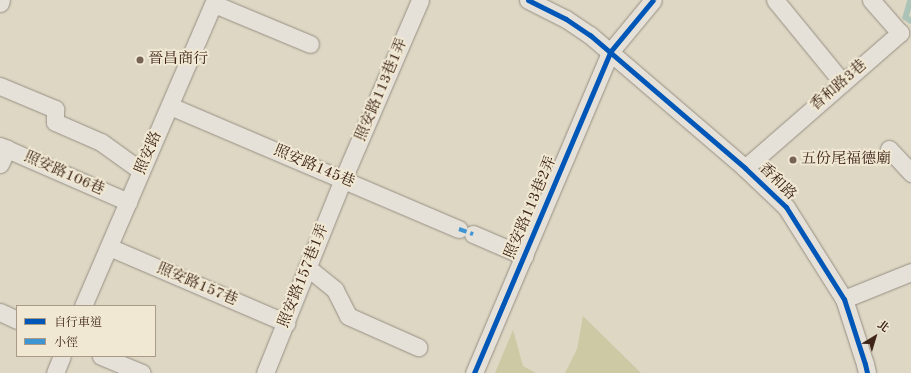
<!DOCTYPE html>
<html>
<head>
<meta charset="utf-8">
<style>
	body { margin:0 }
	#map { position:relative; width:911px; height:373px; overflow:hidden; background:#ded7c4; font-family:"Old Standard TT","Noto Serif TC",serif }
	div>[style] { position:absolute }
	[style*='--x'] { left:calc(var(--x)*1px); top:calc(var(--y)*1px); width:calc(var(--w)*1px); rotate:calc(var(--a)*1deg) }
	.green>* { inset:0; background:#ccc9a4 }
	.stream>* { height:5.5px; margin:-2.75px; padding:0 2.75px; transform-origin:2.75px; border-radius:2.75px; background:#acc3b7 }
	.roads { filter:drop-shadow(0 0 1px #968f83) drop-shadow(0 0 1px #968f83) }
	.minor>* { height:17px; margin:-8.5px; padding:0 8.5px; transform-origin:8.5px; border-radius:8.5px; background:#e5e1d8 }
	.quiet>* { height:4px; margin-top:-2px; transform-origin:0; background:repeating-linear-gradient(90deg,#3f95d4 0 8px,transparent 0 12px) }
	.cycleway>* { height:5px; margin:-2.5px; padding:0 2.5px; transform-origin:2.5px; border-radius:2.5px; background:#0057b8 }
	.dots>* { width:11px; height:11px; translate:-50% -50%; box-sizing:border-box; border:2px solid #f0e8d2; border-radius:50% }
	span { translate:-50% -50%; white-space:nowrap; text-align:center; line-height:1.15; -webkit-text-stroke:4px #f0e8d2; paint-order:stroke }
	.poi-label { font-size:15px; color:#3e2518 }
	.left { translate:0 -50%; text-align:left }
	.street-label { font-size:15px; color:#3e2518 }
	.legend { position:absolute; left:16px; top:305px; width:140px; height:52px; box-sizing:border-box; background:#f0e8d2; border:1px solid #a99a88; margin:0; padding:5px 7px; list-style:none; font-size:12px; color:#3e2518 }
	.legend li { display:flex; align-items:center; gap:8px; height:20px }
	.legend b { width:20px; border:1px solid #a99a88 }
	.north { position:absolute; left:855px; top:317px; width:40px; height:40px; -webkit-text-stroke:3px #f0e8d2; paint-order:stroke; rotate:38deg; font-size:11px; font-weight:700; line-height:16px; text-align:center; color:#3e2518 }
	.north::after { content:''; display:block; margin:auto; width:14px; height:18px; background:#3e2518; clip-path:polygon(50% 0,100% 100%,50% 72%,0 100%) }
</style>
</head>
<body>
<div id="map">
	<div class="green">
		<i style="clip-path:polygon(583px 316px,640px 372px,641px 373px,565px 373px,577px 349px)"></i>
		<i style="clip-path:polygon(513px 330px,523px 366px,536px 373px,495px 373px)"></i>
	</div>
	<div class="stream">
		<i style="--x:911;--y:0;--w:18;--a:106"></i>
		<i style="--x:906;--y:17;--w:6;--a:39"></i>
	</div>
	<div class="roads">
		<div class="minor">
			<i style="--x:528;--y:0;--w:42;--a:26.6"></i>
			<i style="--x:566;--y:19;--w:29;--a:34"></i>
			<i style="--x:590;--y:35;--w:204;--a:40.6"></i>
			<i style="--x:745;--y:168;--w:57;--a:43.6"></i>
			<i style="--x:786;--y:207;--w:109;--a:57.8"></i>
			<i style="--x:844;--y:299;--w:68;--a:72.1"></i>
			<i style="--x:865;--y:364;--w:9;--a:77"></i>
			<i style="--x:775;--y:0;--w:107;--a:50.7"></i>
			<i style="--x:0;--y:3;--w:3;--a:-72"></i>
			<i style="--x:214;--y:4;--w:104;--a:22.6"></i>
			<i style="--x:0;--y:86;--w:60;--a:22.7"></i>
			<i style="--x:55;--y:109;--w:13;--a:90"></i>
			<i style="--x:55;--y:122;--w:50;--a:23.5"></i>
			<i style="--x:101;--y:142;--w:49;--a:35.9"></i>
			<i style="--x:170;--y:106;--w:314;--a:23.1"></i>
			<i style="--x:0;--y:146;--w:140;--a:23.6"></i>
			<i style="--x:889;--y:149;--w:33;--a:47"></i>
			<i style="--x:0;--y:164;--w:17;--a:-65"></i>
			<i style="--x:745;--y:168;--w:206;--a:-41.1"></i>
			<i style="--x:900;--y:33;--w:44;--a:-131.3"></i>
			<i style="--x:473;--y:234;--w:56;--a:23.3"></i>
			<i style="--x:109;--y:247;--w:193;--a:23.2"></i>
			<i style="--x:307;--y:267;--w:36;--a:39"></i>
			<i style="--x:335;--y:290;--w:29;--a:63"></i>
			<i style="--x:348;--y:316;--w:77;--a:23.9"></i>
			<i style="--x:844;--y:299;--w:72;--a:-21.9"></i>
			<i style="--x:83;--y:306;--w:333;--a:-66.7"></i>
			<i style="--x:0;--y:312;--w:19;--a:25"></i>
			<i style="--x:101;--y:356;--w:44;--a:22.5"></i>
			<i style="--x:55;--y:373;--w:18;--a:-68"></i>
			<i style="--x:265;--y:373;--w:209;--a:-68.1"></i>
			<i style="--x:343;--y:179;--w:195;--a:-66.7"></i>
			<i style="--x:474;--y:373;--w:349;--a:-67"></i>
			<i style="--x:610;--y:52;--w:67;--a:-50.4"></i>
		</div>
	</div>
	<div class="quiet">
		<i style="--x:459;--y:229;--w:15;--a:20"></i>
	</div>
	<div class="cycleway">
		<i style="--x:528;--y:0;--w:42;--a:26.6"></i>
		<i style="--x:566;--y:19;--w:29;--a:34"></i>
		<i style="--x:590;--y:35;--w:204;--a:40.6"></i>
		<i style="--x:745;--y:168;--w:57;--a:43.6"></i>
		<i style="--x:786;--y:207;--w:109;--a:57.8"></i>
		<i style="--x:844;--y:299;--w:68;--a:72.1"></i>
		<i style="--x:865;--y:364;--w:9;--a:77"></i>
		<i style="--x:474;--y:373;--w:349;--a:-67"></i>
		<i style="--x:610;--y:52;--w:67;--a:-50.4"></i>
	</div>
	<div class="dots">
		<i style="left:140px;top:60px;background:#766354"></i>
		<i style="left:793px;top:160px;background:#766354"></i>
	</div>
	<div class="poi-label">
		<span class="left" style="left:148px;top:60px">晉昌商行</span>
		<span class="left" style="left:801px;top:160px">五份尾福德廟</span>
	</div>
	<div class="street-label">
		<span style="left:839px;top:86px;rotate:-41deg">香和路3巷</span>
		<span style="left:382px;top:90px;rotate:-67deg">照安路113巷1弄</span>
		<span style="left:149px;top:153px;rotate:-67deg">照安路</span>
		<span style="left:314px;top:167px;rotate:23deg">照安路145巷</span>
		<span style="left:64px;top:174px;rotate:24deg">照安路106巷</span>
		<span style="left:777px;top:182px;rotate:45deg">香和路</span>
		<span style="left:531px;top:208px;rotate:-67deg">照安路113巷2弄</span>
		<span style="left:304px;top:276px;rotate:-68deg">照安路157巷1弄</span>
		<span style="left:197px;top:285px;rotate:23deg">照安路157巷</span>
	</div>
	<ul class="legend">
	<li><b style="height:5px;background:#0057b8"></b>自行車道</li>
	<li><b style="height:5px;background:#3f95d4"></b>小徑</li>
	</ul>
	<div class="north">北</div>
</div>
</body>
</html>
